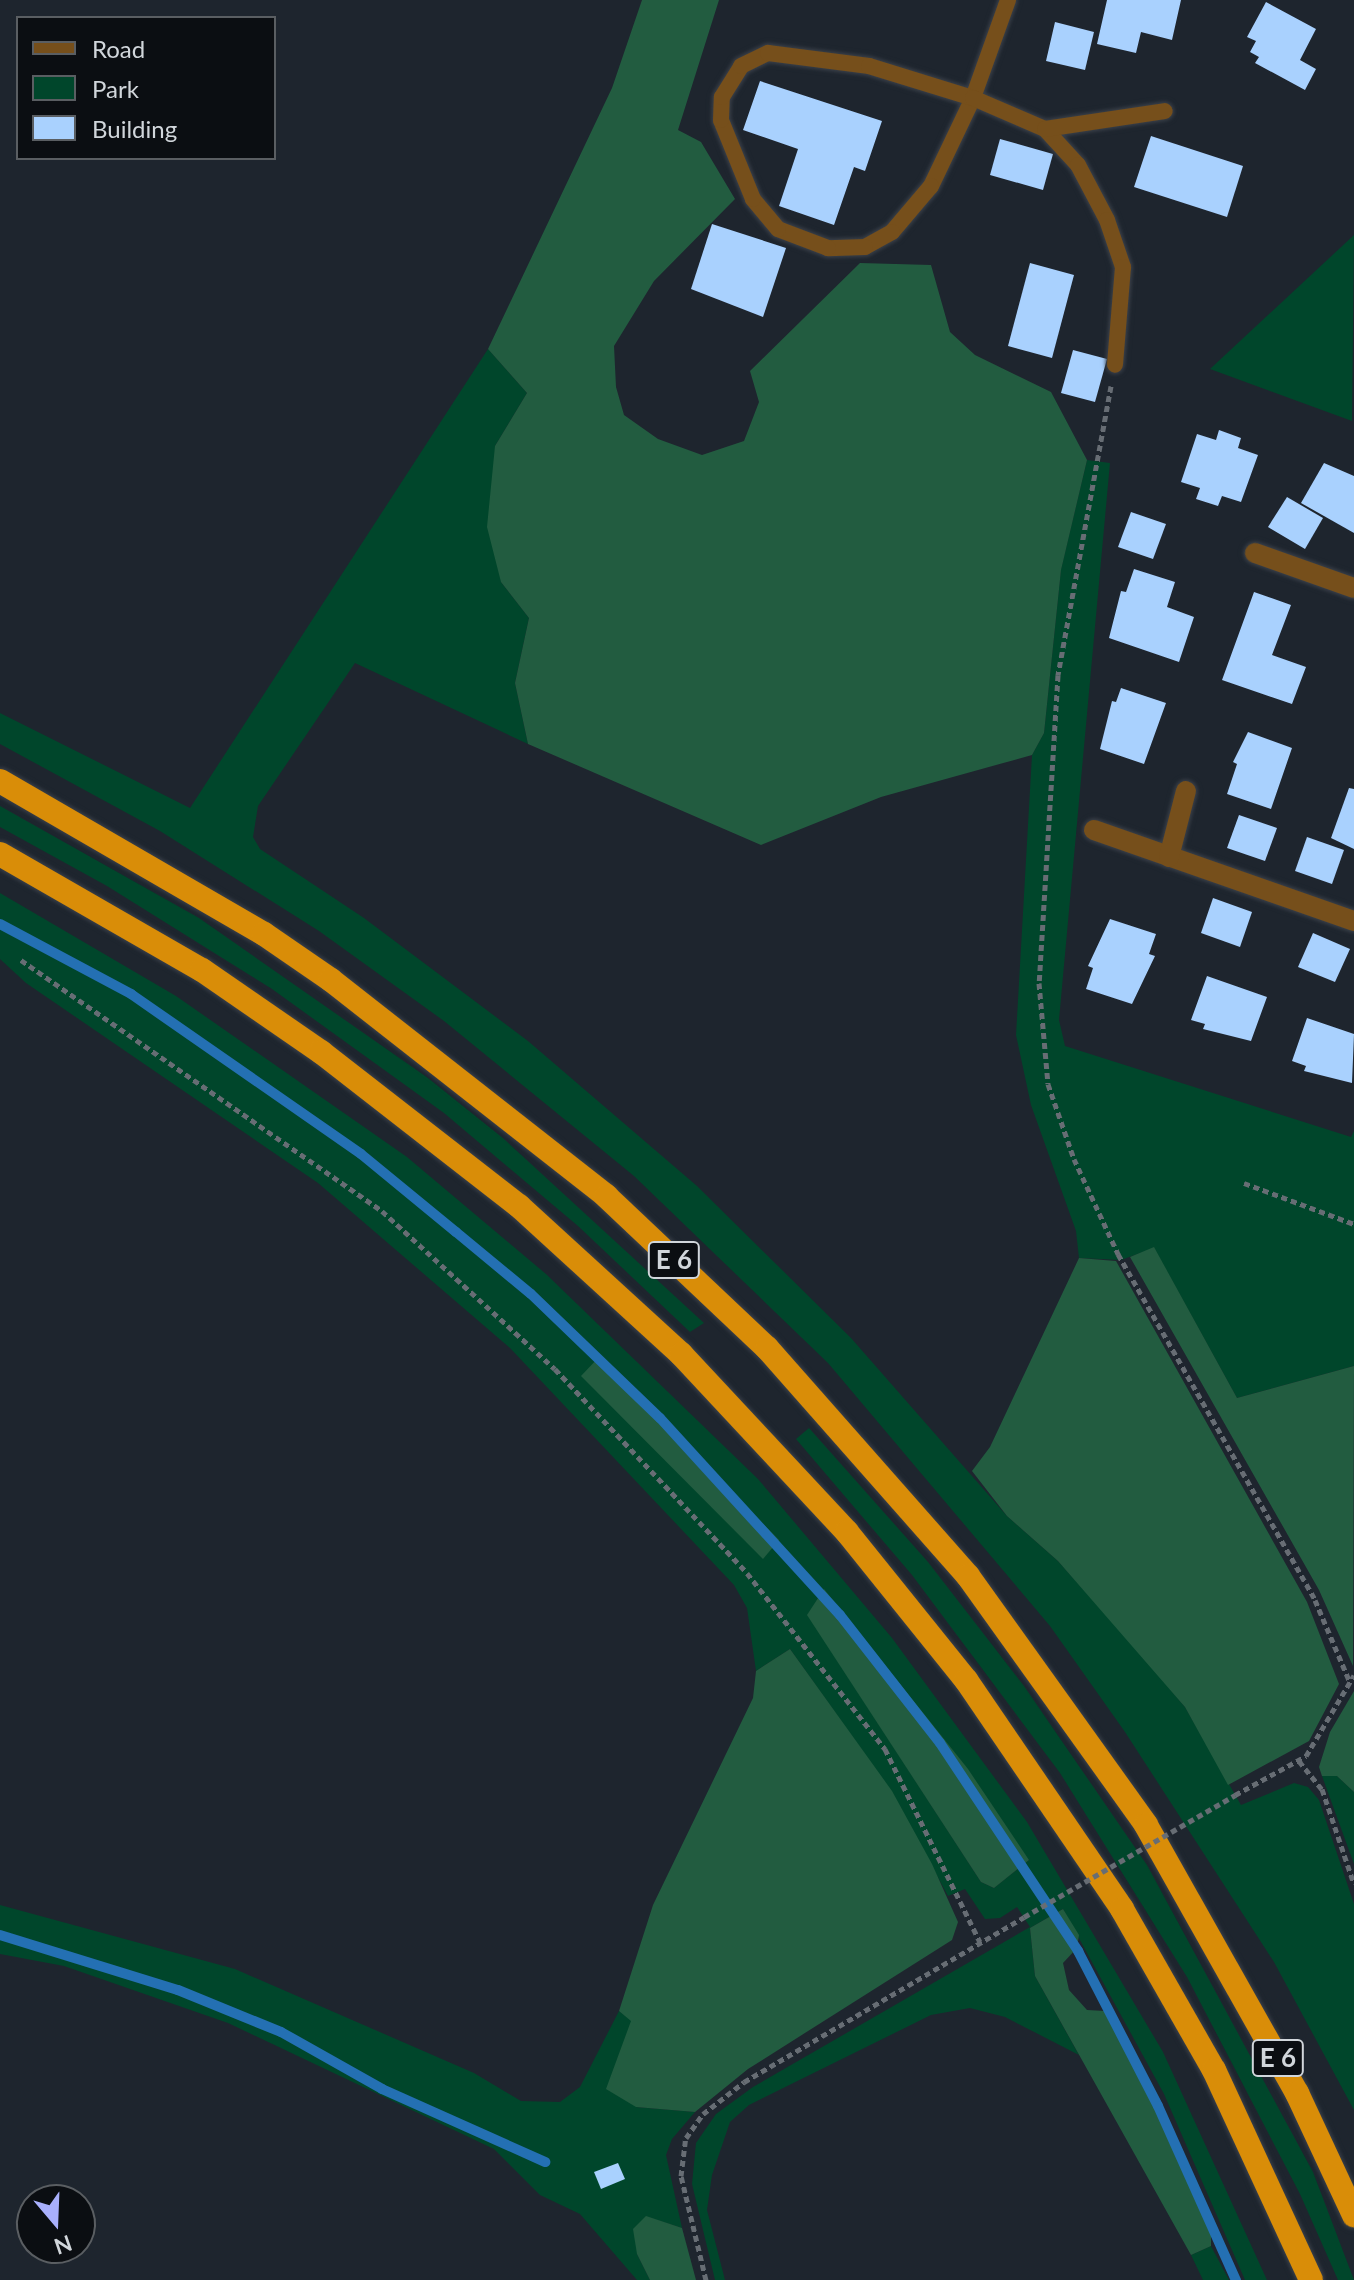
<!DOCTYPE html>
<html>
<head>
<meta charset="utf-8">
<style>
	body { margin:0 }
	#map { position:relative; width:1354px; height:2280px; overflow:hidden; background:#1e252e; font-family:Lato,sans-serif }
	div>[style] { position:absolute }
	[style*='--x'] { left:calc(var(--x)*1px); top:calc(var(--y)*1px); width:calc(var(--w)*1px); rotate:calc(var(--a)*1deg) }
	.green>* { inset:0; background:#00462b }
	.forest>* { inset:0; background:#225c40 }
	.stream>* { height:10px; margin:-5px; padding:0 5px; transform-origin:5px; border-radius:5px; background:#2470b3 }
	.building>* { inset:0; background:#a9d1fe }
	.path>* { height:5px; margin-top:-2.5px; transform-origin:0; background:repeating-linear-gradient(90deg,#676d74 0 6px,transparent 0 10px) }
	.roads { filter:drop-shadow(0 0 2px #3b414a) drop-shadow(0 0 2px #3b414a) }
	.service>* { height:16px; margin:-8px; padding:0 8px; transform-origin:8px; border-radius:8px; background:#764f1b }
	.minor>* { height:20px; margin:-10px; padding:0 10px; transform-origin:10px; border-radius:10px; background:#764f1b }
	.motorway>* { height:24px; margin:-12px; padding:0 12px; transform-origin:12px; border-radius:12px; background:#d98d08 }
	.path-bridge>* { height:5px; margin-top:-2.5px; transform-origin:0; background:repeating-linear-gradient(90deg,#676d74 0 6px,transparent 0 10px) }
	span { translate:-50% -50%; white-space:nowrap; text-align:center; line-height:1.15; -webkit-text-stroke:8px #0b0e12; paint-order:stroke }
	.shield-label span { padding:2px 6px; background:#0b0e12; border:2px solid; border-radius:6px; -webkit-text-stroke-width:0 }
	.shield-label { font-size:26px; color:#d1d6db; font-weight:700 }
	.legend { position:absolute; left:16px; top:16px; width:260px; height:144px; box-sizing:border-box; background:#0b0e12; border:2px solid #5a5e62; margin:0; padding:10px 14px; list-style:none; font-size:24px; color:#d1d6db }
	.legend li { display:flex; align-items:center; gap:16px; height:40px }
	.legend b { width:40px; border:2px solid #5a5e62 }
	.north { position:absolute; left:16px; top:2184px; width:80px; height:80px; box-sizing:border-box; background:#0b0e12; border:2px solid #5a5e62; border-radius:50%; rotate:161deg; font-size:22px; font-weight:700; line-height:32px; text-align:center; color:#d1d6db }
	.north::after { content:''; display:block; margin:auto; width:28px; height:36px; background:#a9b0fc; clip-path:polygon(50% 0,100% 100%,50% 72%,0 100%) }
</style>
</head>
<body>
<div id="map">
	<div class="green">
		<i style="clip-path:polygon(1354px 235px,1352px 421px,1210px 369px)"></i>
		<i style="clip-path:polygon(488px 349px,527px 393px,495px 446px,501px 582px,529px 618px,515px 683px,528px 744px,355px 663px,258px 806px,253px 837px,260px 849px,364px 918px,528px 1041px,697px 1186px,851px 1338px,1007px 1516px,1058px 1561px,1133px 1645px,1185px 1707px,1241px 1805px,1294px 1783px,1308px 1787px,1319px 1800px,1354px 1904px,1354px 2110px,1274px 1962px,1125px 1732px,1050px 1626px,828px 1363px,634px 1176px,444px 1021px,319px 931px,160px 831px,0 744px,0 713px,190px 808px)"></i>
		<i style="clip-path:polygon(1087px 460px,1110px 463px,1059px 1020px,1065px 1046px,1351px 1137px,1354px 1131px,1354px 1366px,1237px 1398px,1154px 1248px,1121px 1260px,1079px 1258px,1076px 1231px,1031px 1105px,1016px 1035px,1032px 755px,1044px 733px,1061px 569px)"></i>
		<i style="clip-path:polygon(0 806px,199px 918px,428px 1078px,504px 1139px,704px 1323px,690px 1332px,578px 1226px,444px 1113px,272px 989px,107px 886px,0 827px)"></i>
		<i style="clip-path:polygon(evenodd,0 893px,176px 996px,407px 1157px,546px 1274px,758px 1479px,892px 1638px,1027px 1822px,1163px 2052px,1267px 2280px,1245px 2280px,1164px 2094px,1063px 1909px,1030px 1928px,1035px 1976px,1079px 2055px,1005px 2017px,970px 2008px,931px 2015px,749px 2105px,730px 2122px,712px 2175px,707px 2210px,725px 2280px,715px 2280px,692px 2184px,696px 2143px,716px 2114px,753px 2087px,1030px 1927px,1017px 1907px,1000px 1918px,985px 1919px,965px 1889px,948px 1896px,891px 1791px,790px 1649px,756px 1671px,747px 1608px,734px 1585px,510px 1348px,318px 1183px,26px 983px,0 959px,0 893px,611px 1366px,701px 1456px,764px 1558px,665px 1458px,611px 1366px,0 893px,824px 1590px,1029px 1860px,994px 1888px,981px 1882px,808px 1615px,824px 1590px)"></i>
		<i style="clip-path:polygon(809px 1428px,928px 1562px,1024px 1686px,1147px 1865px,1313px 2172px,1354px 2280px,1338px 2280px,1300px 2194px,1187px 1977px,1060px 1773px,912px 1575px,796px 1439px)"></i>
		<i style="clip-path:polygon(1322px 1776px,1337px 1776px,1354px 1792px,1354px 1864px)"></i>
		<i style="clip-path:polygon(0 1905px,235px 1969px,474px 2073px,521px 2101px,560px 2102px,580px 2087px,619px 2011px,631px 2020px,636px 2107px,695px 2112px,672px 2139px,666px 2155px,682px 2228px,647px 2217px,637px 2254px,650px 2280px,637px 2280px,580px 2214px,540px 2195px,494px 2149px,228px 2023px,64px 1966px,0 1954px)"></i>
		<i style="clip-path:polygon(1211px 2246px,1229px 2280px,1203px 2280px,1191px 2255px)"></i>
	</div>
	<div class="forest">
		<i style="clip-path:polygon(642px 0,719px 0,678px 130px,701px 142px,735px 199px,654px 281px,614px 346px,616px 387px,624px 415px,658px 439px,702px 455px,744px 441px,759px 402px,750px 371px,860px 263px,931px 265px,950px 332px,975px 355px,1051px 392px,1087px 460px,1061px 570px,1044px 733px,1032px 755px,881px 797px,761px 845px,528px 744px,515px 683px,529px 618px,501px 582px,487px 527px,495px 446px,527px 393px,488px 349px,612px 88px)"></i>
		<i style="clip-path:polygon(1154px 1247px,1237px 1398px,1354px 1366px,1353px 1666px,1319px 1590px,1130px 1257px)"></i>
		<i style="clip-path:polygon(1079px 1258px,1116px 1261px,1307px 1602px,1339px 1684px,1309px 1741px,1228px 1785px,1185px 1707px,1058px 1561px,1007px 1516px,972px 1471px,990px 1447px)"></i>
		<i style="clip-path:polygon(599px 1357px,779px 1540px,763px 1559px,581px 1376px)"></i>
		<i style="clip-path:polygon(824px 1589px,968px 1769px,1029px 1860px,994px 1888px,981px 1882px,807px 1615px)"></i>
		<i style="clip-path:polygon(790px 1649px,892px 1791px,932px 1864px,958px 1922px,952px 1940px,748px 2069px,695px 2112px,636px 2107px,606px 2089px,631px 2021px,619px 2011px,653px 1905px,753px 1698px,756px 1671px)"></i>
		<i style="clip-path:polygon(1354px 1691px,1354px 1792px,1337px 1776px,1322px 1776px,1319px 1767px,1330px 1732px)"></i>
		<i style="clip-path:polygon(1063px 1909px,1079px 1935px,1077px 1948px,1063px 1963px,1069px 1990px,1087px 2010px,1105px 2011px,1132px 2053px,1211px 2230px,1211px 2246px,1191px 2255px,1035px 1976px,1030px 1928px)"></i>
		<i style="clip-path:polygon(646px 2216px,682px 2228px,696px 2280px,650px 2280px,637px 2254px,633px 2229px)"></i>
	</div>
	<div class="stream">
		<i style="--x:0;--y:924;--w:149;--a:28.1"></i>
		<i style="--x:131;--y:994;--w:280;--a:34.8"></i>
		<i style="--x:361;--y:1154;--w:123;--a:39.4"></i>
		<i style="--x:456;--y:1232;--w:97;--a:39.6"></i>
		<i style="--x:531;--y:1294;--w:179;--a:43.9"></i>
		<i style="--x:660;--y:1418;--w:267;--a:47.6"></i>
		<i style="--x:840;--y:1615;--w:162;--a:52"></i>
		<i style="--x:940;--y:1743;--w:250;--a:56.4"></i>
		<i style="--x:1078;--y:1951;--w:174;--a:62.7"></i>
		<i style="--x:1158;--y:2106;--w:191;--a:65.9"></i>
		<i style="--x:0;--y:1935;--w:186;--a:17.2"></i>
		<i style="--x:178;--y:1990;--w:111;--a:22.2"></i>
		<i style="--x:281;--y:2032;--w:116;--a:29.4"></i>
		<i style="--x:382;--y:2089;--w:179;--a:24.1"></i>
	</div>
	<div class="building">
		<i style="clip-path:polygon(1107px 0,1181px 0,1172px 40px,1141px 32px,1136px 53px,1097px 44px)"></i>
		<i style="clip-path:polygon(1266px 2px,1316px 29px,1300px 60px,1316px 69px,1305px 90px,1255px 63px,1259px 57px,1250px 52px,1256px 41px,1247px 37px)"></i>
		<i style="clip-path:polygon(1055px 22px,1094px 32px,1085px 70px,1046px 61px)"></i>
		<i style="clip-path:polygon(760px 81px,882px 121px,865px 171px,854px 167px,834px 225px,779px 206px,798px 149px,743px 130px)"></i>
		<i style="clip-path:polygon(1151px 136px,1243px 166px,1227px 217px,1134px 187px)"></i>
		<i style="clip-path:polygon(1000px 139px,1053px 154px,1043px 190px,990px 175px)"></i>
		<i style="clip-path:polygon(712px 224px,786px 248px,763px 317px,691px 289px)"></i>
		<i style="clip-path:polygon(1030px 263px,1074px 275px,1052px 358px,1008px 346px)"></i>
		<i style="clip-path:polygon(1073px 350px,1107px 359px,1095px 402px,1061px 393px)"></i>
		<i style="clip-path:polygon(1219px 430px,1241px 438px,1238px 448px,1258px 455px,1241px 502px,1222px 496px,1218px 506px,1196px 499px,1200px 488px,1181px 482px,1197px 434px,1216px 440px)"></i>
		<i style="clip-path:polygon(1324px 463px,1354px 476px,1354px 533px,1301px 503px)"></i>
		<i style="clip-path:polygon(1287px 497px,1323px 518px,1305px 549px,1268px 527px)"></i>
		<i style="clip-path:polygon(1131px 512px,1166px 524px,1153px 559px,1118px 547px)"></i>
		<i style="clip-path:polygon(1134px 569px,1175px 582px,1167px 607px,1194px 617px,1179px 662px,1109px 638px,1121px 591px,1126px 592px)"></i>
		<i style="clip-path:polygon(1254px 592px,1291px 605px,1272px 655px,1306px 667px,1292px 704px,1222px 680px)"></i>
		<i style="clip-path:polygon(1121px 688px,1166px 703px,1144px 764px,1100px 749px,1112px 701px,1116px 702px)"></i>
		<i style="clip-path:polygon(1248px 732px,1292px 748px,1271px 809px,1227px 794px,1237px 764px,1233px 762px)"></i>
		<i style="clip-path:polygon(1349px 788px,1354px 789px,1354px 849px,1331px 838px)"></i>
		<i style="clip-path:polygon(1239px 815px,1277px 828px,1265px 861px,1227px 848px)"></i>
		<i style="clip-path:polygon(1307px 837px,1344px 850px,1332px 884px,1295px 871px)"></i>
		<i style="clip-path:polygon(1213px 898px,1252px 912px,1240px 947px,1201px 933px)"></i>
		<i style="clip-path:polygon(1110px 919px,1156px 934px,1149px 954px,1155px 956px,1132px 1004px,1086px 989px,1093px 968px,1088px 966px)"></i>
		<i style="clip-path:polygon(1313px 933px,1350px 949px,1335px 982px,1298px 967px)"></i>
		<i style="clip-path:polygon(1207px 976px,1267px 997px,1251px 1041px,1203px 1029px,1205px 1024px,1191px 1020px)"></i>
		<i style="clip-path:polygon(1307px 1018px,1354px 1034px,1352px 1083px,1304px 1071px,1306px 1066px,1292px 1061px)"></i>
		<i style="clip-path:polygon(618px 2163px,625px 2179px,601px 2189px,594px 2172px)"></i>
	</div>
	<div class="path">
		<i style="--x:1111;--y:386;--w:294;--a:100.4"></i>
		<i style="--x:1058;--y:675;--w:309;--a:93.5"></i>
		<i style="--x:1039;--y:983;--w:101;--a:84.9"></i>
		<i style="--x:1048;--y:1084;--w:79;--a:70.9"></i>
		<i style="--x:1074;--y:1159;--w:105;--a:65.1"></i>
		<i style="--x:1118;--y:1254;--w:398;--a:60.3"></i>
		<i style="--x:1315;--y:1600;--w:87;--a:67"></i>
		<i style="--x:21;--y:960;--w:440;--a:34.8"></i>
		<i style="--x:382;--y:1211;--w:234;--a:42.4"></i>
		<i style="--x:555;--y:1369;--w:280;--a:46.7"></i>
		<i style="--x:747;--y:1573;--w:224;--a:51.9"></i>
		<i style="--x:885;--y:1749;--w:215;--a:63.8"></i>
		<i style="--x:1244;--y:1183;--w:117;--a:20.4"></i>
		<i style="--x:1299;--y:1761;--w:36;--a:51"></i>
		<i style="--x:1322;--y:1789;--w:100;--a:71.4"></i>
		<i style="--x:1235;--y:1795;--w:81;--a:-28.8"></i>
		<i style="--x:1306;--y:1756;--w:94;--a:-59.3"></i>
		<i style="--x:706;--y:2280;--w:107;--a:-103.5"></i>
		<i style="--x:681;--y:2176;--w:38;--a:-83"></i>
		<i style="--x:686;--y:2138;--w:29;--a:-55"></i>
		<i style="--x:703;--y:2114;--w:52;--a:-38"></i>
		<i style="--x:744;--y:2082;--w:325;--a:-30.5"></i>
	</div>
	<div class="roads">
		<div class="service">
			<i style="--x:1008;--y:0;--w:104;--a:109.7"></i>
			<i style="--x:973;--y:98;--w:98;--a:115.5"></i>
			<i style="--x:931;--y:186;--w:60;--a:130.3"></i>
			<i style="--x:892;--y:232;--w:31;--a:151"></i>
			<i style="--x:865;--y:247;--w:37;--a:178"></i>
			<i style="--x:828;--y:248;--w:53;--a:-159.2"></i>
			<i style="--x:778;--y:229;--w:39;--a:-130"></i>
			<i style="--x:753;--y:199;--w:85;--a:-112.1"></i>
			<i style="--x:721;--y:120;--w:23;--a:-88"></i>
			<i style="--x:722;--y:97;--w:36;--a:-58"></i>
			<i style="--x:741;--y:66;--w:30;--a:-26"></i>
			<i style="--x:768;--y:53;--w:102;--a:7.3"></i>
			<i style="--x:869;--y:66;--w:109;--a:17.1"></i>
			<i style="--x:973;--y:98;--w:78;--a:23.3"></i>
			<i style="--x:1045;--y:129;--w:49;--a:47.5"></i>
			<i style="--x:1078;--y:165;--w:62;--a:62.2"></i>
			<i style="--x:1107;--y:220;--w:50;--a:71.2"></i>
			<i style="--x:1123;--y:267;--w:98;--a:94.7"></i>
			<i style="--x:1045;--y:129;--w:121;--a:-8.5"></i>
		</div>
		<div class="minor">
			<i style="--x:1255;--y:553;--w:105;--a:19.5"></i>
			<i style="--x:1094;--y:830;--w:275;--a:19.3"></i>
			<i style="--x:1169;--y:857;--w:68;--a:-75.6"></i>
		</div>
		<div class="motorway">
			<i style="--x:0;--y:781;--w:305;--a:30.1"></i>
			<i style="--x:264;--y:934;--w:81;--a:34.5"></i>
			<i style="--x:331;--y:980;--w:350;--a:38.1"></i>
			<i style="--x:606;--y:1196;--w:221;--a:43.4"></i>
			<i style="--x:767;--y:1348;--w:304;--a:48.6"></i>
			<i style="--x:968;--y:1576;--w:306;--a:54.4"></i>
			<i style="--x:1146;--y:1825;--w:308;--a:60.6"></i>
			<i style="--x:1297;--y:2093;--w:135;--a:65"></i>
			<i style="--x:0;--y:854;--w:233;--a:29.9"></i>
			<i style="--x:202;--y:970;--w:145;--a:34.6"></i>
			<i style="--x:321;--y:1052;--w:251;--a:37.9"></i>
			<i style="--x:519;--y:1206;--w:219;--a:42.4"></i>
			<i style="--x:681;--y:1354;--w:243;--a:47"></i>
			<i style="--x:847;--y:1532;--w:190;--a:51.2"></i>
			<i style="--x:966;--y:1680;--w:277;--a:55.7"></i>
			<i style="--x:1122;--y:1909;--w:185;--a:60.3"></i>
			<i style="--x:1214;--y:2070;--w:231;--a:65.2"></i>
		</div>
	</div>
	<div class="path-bridge">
		<i style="--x:1024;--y:1917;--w:244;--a:-30"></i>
	</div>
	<div class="shield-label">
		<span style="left:674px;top:1260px">E 6</span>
		<span style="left:1278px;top:2058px">E 6</span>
	</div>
	<ul class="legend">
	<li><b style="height:10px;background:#764f1b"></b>Road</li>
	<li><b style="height:22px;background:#00462b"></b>Park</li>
	<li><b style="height:22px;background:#a9d1fe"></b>Building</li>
	</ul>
	<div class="north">N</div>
</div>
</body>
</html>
